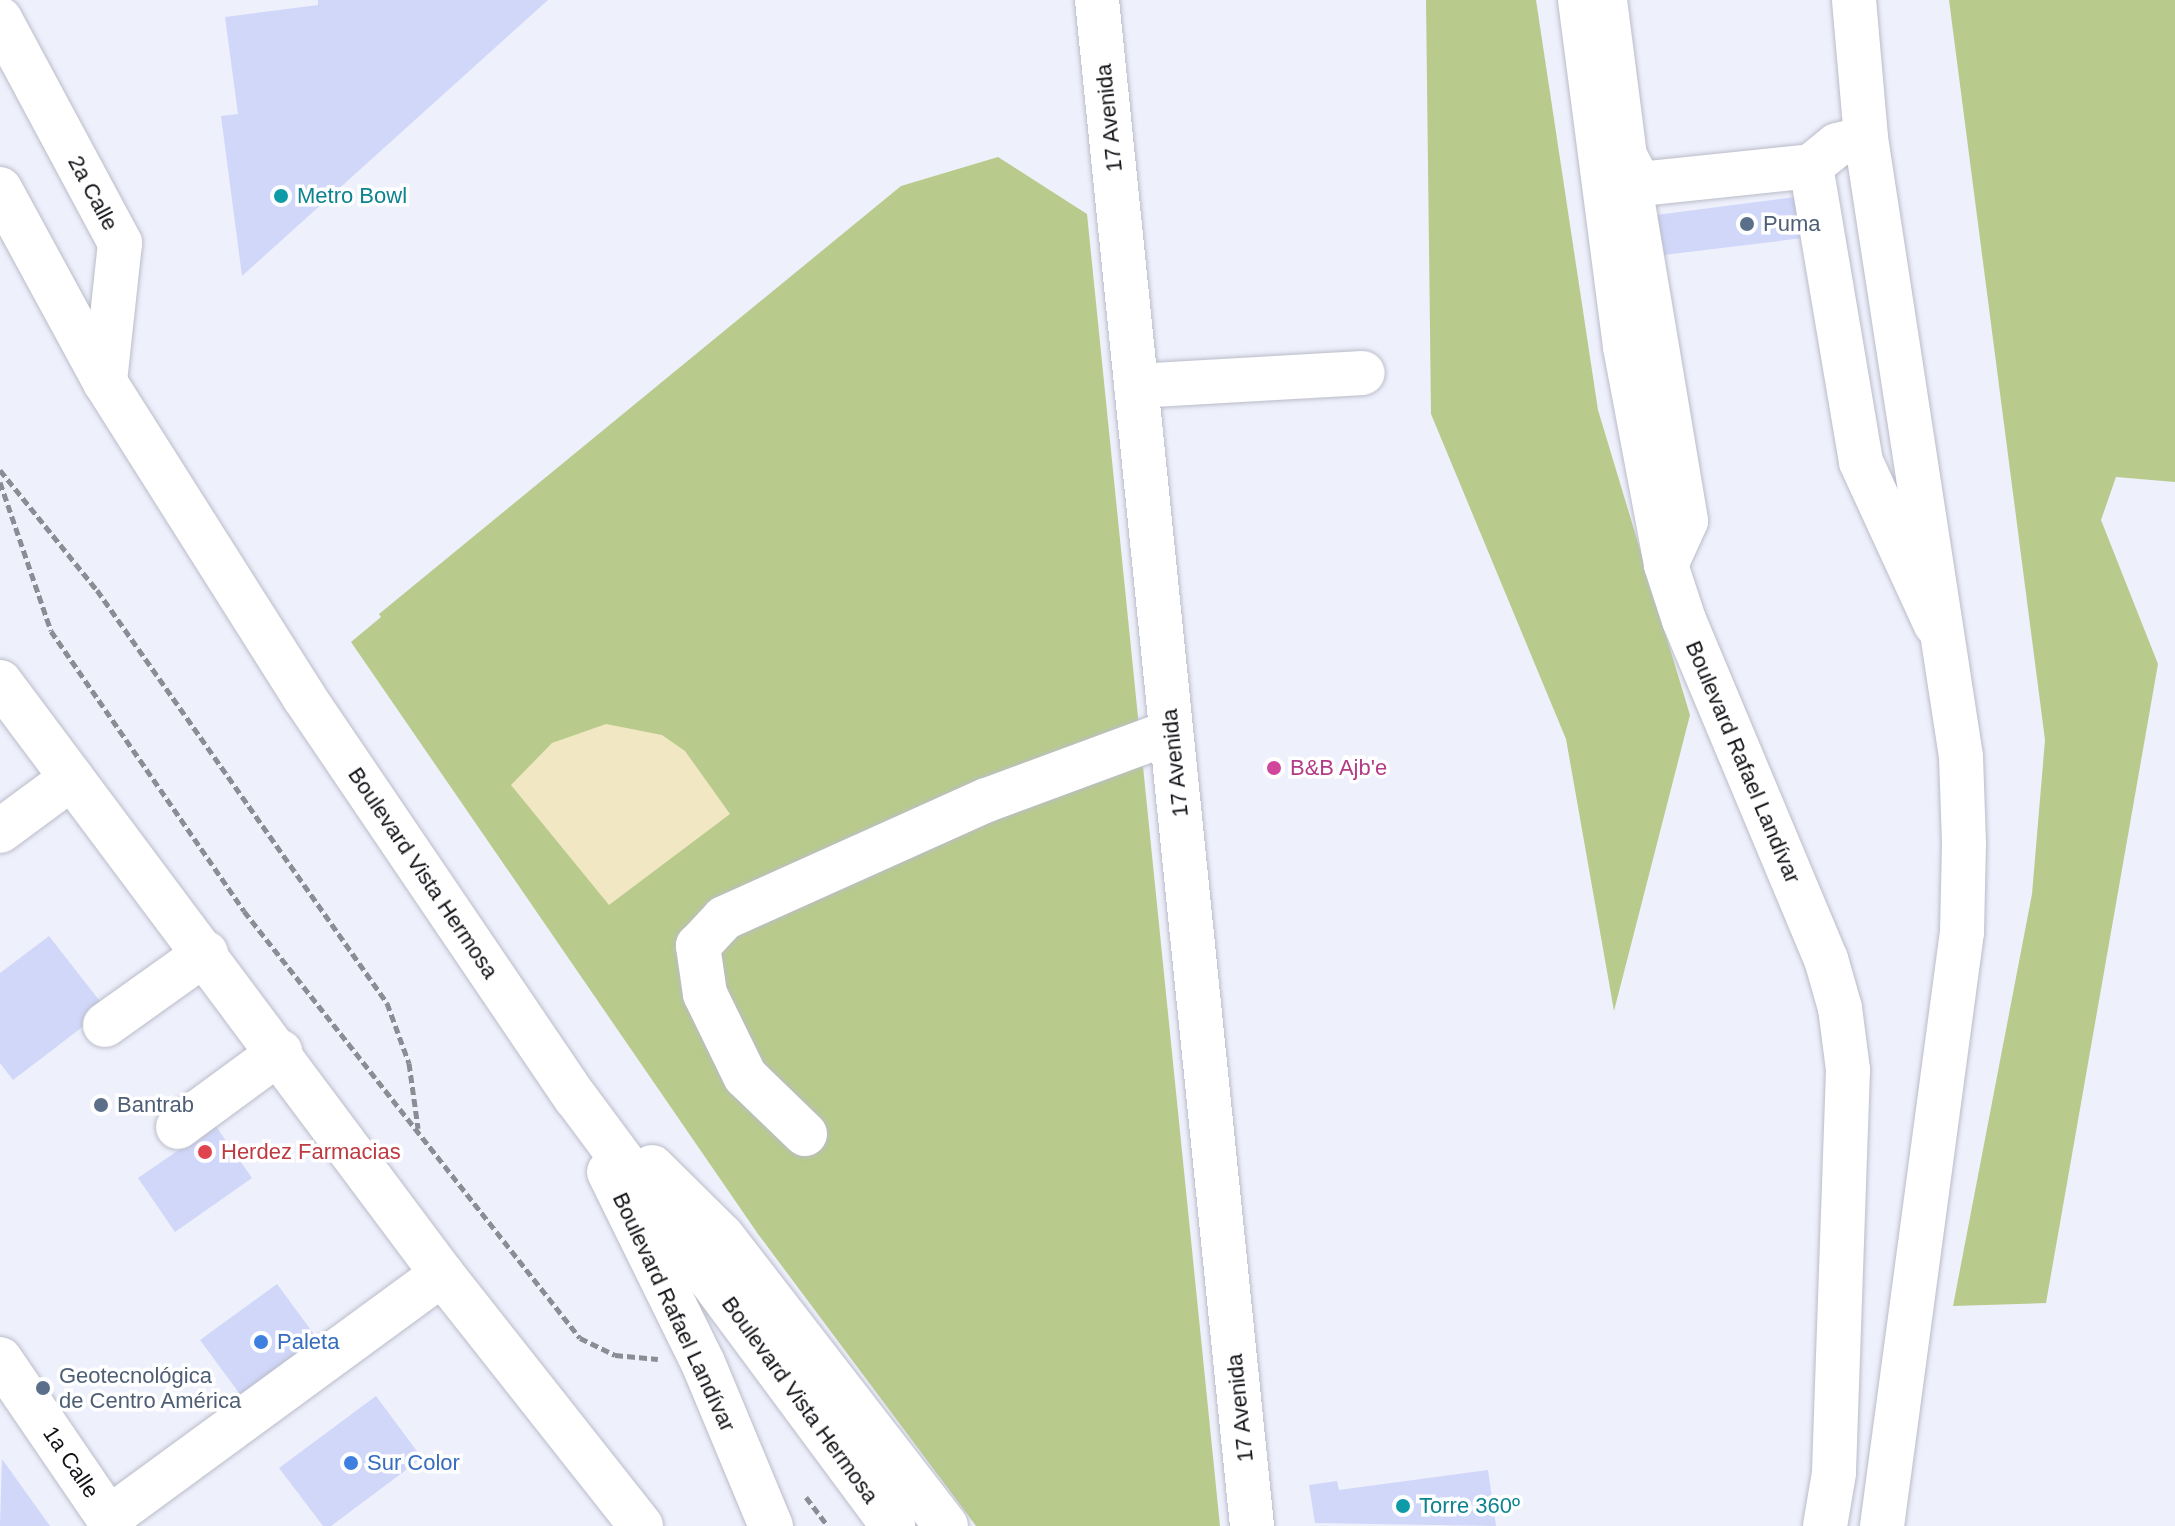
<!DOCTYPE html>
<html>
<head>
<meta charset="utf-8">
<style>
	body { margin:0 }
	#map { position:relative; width:2175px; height:1526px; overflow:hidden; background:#eef0fc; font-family:Arial,sans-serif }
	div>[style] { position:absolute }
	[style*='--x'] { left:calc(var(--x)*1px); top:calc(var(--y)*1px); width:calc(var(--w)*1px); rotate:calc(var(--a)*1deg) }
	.green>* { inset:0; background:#b8cb8c }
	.sand>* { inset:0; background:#f1e7c2 }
	.building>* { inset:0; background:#d0d7f9 }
	.path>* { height:5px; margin-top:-2.5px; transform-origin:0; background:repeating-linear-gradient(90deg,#8b8d95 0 8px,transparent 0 12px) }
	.roads { filter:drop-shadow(0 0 2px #babcc8) drop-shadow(0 0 2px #babcc8) }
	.minor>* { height:44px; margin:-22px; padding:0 22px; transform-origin:22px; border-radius:22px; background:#fff }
	.major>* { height:44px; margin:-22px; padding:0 22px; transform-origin:22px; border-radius:22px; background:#fff }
	.dots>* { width:22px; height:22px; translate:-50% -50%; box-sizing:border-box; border:4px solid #fff; border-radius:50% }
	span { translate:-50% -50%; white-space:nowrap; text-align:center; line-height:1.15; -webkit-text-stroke:7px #fff; paint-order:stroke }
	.street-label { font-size:22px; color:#111216 }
	.culture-label { font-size:22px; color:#0d838f }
	.left { translate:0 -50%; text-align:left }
	.service-label { font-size:22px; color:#4e5e75 }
	.hotel-label { font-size:22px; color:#b23c85 }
	.health-label { font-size:22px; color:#be3a42 }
	.shop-label { font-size:22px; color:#366cbe }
</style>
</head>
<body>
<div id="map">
	<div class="green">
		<i style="clip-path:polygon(1426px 0,1536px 0,1598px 410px,1690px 715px,1614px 1011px,1566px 739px,1431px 414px)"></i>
		<i style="clip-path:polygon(1949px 0,2175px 0,2175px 482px,2116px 477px,2101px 520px,2158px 664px,2046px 1303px,1953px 1306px,2032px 894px,2045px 740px)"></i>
		<i style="clip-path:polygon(998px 157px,1087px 214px,1220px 1526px,976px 1526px,758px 1234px,351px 642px,381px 617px,379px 614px,901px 186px)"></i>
	</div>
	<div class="sand">
		<i style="clip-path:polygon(606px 724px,662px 735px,685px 751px,730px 814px,609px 905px,511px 785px,552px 743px)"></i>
	</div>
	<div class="building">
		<i style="clip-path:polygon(318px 0,548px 0,242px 276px,221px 116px,238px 114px,225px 17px,318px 5px)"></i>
		<i style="clip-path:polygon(1834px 192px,1837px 234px,1663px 255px,1656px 215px)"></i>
		<i style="clip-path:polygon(49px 936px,106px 1009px,13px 1080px,0 1063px,0 973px)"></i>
		<i style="clip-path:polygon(215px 1125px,252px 1178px,175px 1232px,138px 1178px)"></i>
		<i style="clip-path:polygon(277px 1284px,322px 1345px,245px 1401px,200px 1340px)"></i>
		<i style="clip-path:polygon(376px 1396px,422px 1458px,331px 1526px,323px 1526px,279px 1468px)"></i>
		<i style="clip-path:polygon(2px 1459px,50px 1526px,0 1526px)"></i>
		<i style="clip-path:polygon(1488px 1470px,1496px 1526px,1315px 1523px,1309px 1485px,1337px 1481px,1339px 1490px)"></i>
	</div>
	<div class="path">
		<i style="--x:0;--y:470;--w:154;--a:51.1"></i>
		<i style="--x:97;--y:590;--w:505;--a:54.92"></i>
		<i style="--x:387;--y:1003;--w:64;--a:69.9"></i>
		<i style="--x:409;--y:1063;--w:66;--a:82.1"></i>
		<i style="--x:0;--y:482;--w:157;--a:71.1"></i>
		<i style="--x:51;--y:631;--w:340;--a:55.4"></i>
		<i style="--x:244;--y:911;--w:543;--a:51.8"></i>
		<i style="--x:580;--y:1338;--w:39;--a:26"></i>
		<i style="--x:615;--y:1355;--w:43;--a:5.3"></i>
		<i style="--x:806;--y:1497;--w:36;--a:53"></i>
	</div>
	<div class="roads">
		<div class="minor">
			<i style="--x:1097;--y:0;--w:1534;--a:84.2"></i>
			<i style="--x:1605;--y:0;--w:157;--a:82.7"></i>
			<i style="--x:1625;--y:156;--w:32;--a:62"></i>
			<i style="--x:1640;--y:184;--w:172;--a:-6"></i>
			<i style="--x:1811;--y:166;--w:33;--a:-39"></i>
			<i style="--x:1837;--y:145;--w:30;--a:-14"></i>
			<i style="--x:0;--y:19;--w:254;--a:61.8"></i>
			<i style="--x:120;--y:243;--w:140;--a:96.2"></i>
			<i style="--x:1625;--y:156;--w:370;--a:80.5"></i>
			<i style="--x:1686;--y:521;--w:48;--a:114.4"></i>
			<i style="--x:1811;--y:166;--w:300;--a:80.4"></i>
			<i style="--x:1861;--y:462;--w:179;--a:65.3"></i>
			<i style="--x:1136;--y:386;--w:227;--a:-3.3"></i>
			<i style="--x:0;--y:831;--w:89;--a:-36.4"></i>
			<i style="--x:105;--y:1025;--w:124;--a:-35.5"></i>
			<i style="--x:178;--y:1127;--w:127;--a:-36.3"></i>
			<i style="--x:805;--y:1134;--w:83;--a:-136"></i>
			<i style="--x:745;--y:1076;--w:91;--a:-116"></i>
			<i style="--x:705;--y:994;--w:49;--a:-98.3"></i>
			<i style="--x:698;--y:946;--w:38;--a:-47"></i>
			<i style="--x:724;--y:918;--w:288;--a:-24.2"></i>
			<i style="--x:987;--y:800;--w:196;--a:-20.3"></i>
			<i style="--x:0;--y:1359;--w:202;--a:55.7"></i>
			<i style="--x:109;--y:1518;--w:413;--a:-36.2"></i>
		</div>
		<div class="major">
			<i style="--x:1580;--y:0;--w:350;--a:82.6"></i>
			<i style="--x:1625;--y:347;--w:222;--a:79.3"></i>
			<i style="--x:1666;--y:565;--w:58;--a:71.9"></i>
			<i style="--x:1684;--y:620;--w:368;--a:67.3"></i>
			<i style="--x:1826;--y:959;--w:51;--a:74.1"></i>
			<i style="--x:1840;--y:1008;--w:63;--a:82.6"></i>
			<i style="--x:1848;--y:1070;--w:403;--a:92"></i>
			<i style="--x:1834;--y:1473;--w:54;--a:99.6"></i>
			<i style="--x:1854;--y:0;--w:139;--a:85"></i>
			<i style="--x:1866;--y:138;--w:626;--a:81.27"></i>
			<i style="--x:1961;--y:757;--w:87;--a:88"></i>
			<i style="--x:1964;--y:844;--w:88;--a:91.3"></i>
			<i style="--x:1962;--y:932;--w:599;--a:97.67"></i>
			<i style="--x:0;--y:189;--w:220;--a:61.5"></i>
			<i style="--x:105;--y:382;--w:373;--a:57.7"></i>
			<i style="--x:304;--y:697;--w:485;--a:55.9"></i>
			<i style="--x:576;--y:1098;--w:533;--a:53.47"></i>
			<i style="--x:0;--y:682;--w:739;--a:53.25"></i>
			<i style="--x:442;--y:1274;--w:321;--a:51.7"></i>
			<i style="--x:652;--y:1167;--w:98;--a:44.6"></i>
			<i style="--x:722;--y:1236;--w:366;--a:52.3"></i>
			<i style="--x:609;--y:1172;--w:213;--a:63.8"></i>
			<i style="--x:703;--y:1363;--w:177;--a:67.4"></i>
		</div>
	</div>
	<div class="dots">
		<i style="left:281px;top:196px;background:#0f9aa8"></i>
		<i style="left:1747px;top:224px;background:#5c6f8a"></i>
		<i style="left:1274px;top:768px;background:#d1479c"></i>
		<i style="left:101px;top:1105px;background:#5c6f8a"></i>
		<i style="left:205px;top:1152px;background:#e0444e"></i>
		<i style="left:261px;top:1342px;background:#3f7fe0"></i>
		<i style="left:43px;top:1388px;background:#5c6f8a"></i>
		<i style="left:351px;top:1463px;background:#3f7fe0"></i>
		<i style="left:1403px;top:1506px;background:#0f9aa8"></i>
	</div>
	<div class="street-label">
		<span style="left:1109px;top:118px;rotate:-96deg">17 Avenida</span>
		<span style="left:93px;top:193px;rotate:62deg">2a Calle</span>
		<span style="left:1743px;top:762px;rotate:67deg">Boulevard Rafael Landívar</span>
		<span style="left:1175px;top:763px;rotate:-96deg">17 Avenida</span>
		<span style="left:423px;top:873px;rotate:56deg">Boulevard Vista Hermosa</span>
		<span style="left:674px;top:1312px;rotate:65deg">Boulevard Rafael Landívar</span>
		<span style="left:800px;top:1400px;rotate:54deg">Boulevard Vista Hermosa</span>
		<span style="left:1240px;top:1408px;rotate:-96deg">17 Avenida</span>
		<span style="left:71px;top:1462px;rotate:56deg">1a Calle</span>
	</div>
	<div class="culture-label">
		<span class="left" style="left:297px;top:196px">Metro Bowl</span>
		<span class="left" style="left:1419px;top:1506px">Torre 360º</span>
	</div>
	<div class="service-label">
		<span class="left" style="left:1763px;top:224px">Puma</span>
		<span class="left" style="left:117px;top:1105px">Bantrab</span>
		<span class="left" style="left:59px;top:1388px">Geotecnológica<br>de Centro América</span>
	</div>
	<div class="hotel-label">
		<span class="left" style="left:1290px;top:768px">B&amp;B Ajb'e</span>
	</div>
	<div class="health-label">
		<span class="left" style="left:221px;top:1152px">Herdez Farmacias</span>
	</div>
	<div class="shop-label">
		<span class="left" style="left:277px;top:1342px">Paleta</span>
		<span class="left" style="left:367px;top:1463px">Sur Color</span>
	</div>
</div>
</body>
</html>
